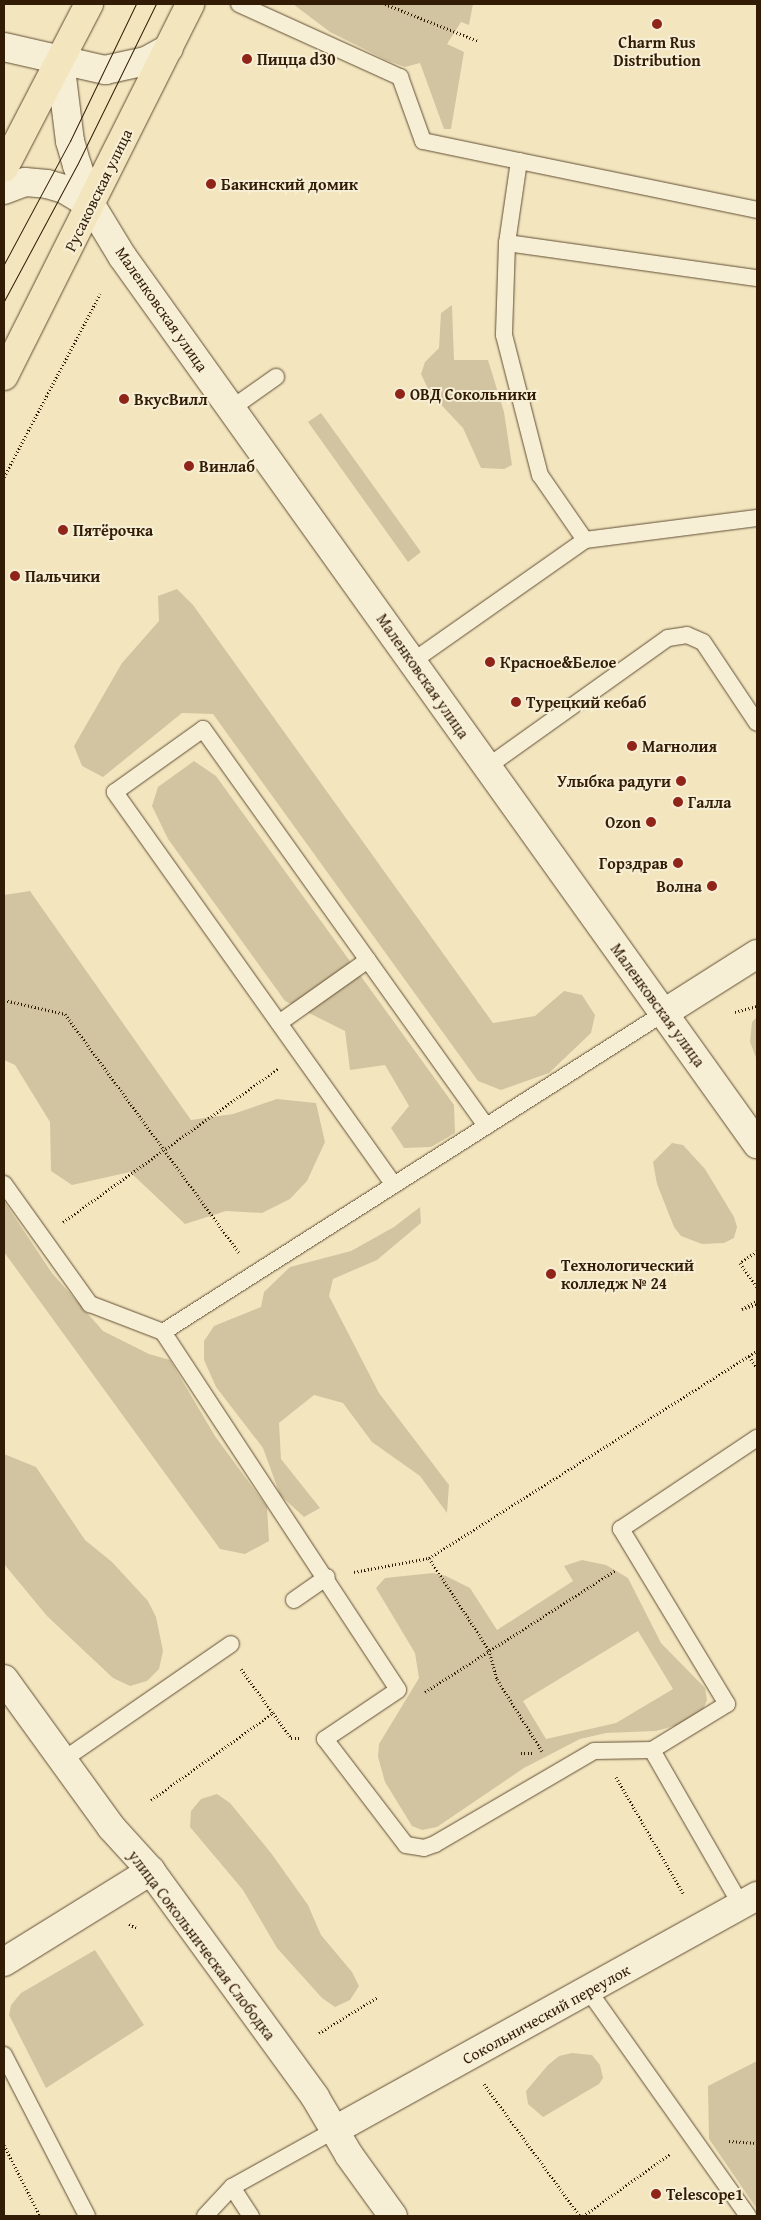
<!DOCTYPE html>
<html>
<head>
<meta charset="utf-8">
<style>
	body { margin:0 }
	#map { position:relative; width:761px; height:2220px; overflow:hidden; background:#f3e6bf; font-family:"Gentium Book Plus",serif }
	div>[style] { position:absolute }
	[style*='--x'] { left:calc(var(--x)*1px); top:calc(var(--y)*1px); width:calc(var(--w)*1px); rotate:calc(var(--a)*1deg) }
	.green>* { inset:0; background:#d2c4a0 }
	.path>* { height:3px; margin-top:-1.5px; transform-origin:0; background:repeating-linear-gradient(90deg,#321c06 0 1px,transparent 0 3.5px) }
	.roads { filter:drop-shadow(0 0 1px #624e34) drop-shadow(0 0 1px #624e34) }
	.lane>* { height:16px; margin:-8px; padding:0 8px; transform-origin:8px; border-radius:8px; background:#f7efd5 }
	.street>* { height:28px; margin:-14px; padding:0 14px; transform-origin:14px; border-radius:14px; background:#f7efd5 }
	.secondary>* { height:28px; margin:-14px; padding:0 14px; transform-origin:14px; border-radius:14px; background:#f7efd5 }
	.primary>* { height:28px; margin:-14px; padding:0 14px; transform-origin:14px; border-radius:14px; background:#f3e6bf }
	.tram>* { height:1px; margin:-0.5px; padding:0 0.5px; transform-origin:0.5px; border-radius:0.5px; background:#321c06 }
	.dots>* { width:14px; height:14px; translate:-50% -50%; box-sizing:border-box; border:2px solid #f7efd5; border-radius:50% }
	span { translate:-50% -50%; white-space:nowrap; text-align:center; line-height:1.15; -webkit-text-stroke:4px #f7efd5; paint-order:stroke }
	.poi-label { font-size:16px; color:#321c06; font-weight:700 }
	.left { translate:0 -50%; text-align:left }
	.right { translate:-100% -50%; text-align:right }
	.street-label { font-size:16px; color:#321c06 }
	.frame { position:absolute; inset:0; border:5px solid #321c06; pointer-events:none }
</style>
</head>
<body>
<div id="map">
	<div class="green">
		<i style="clip-path:polygon(293px 4px,473px 4px,469px 25px,461px 22px,447px 44px,464px 52px,451px 129px,444px 129px,420px 63px,405px 67px,386px 60px,330px 32px)"></i>
		<i style="clip-path:polygon(452px 305px,454px 360px,488px 360px,504px 412px,512px 465px,504px 469px,481px 468px,463px 428px,430px 393px,421px 374px,425px 362px,439px 348px,441px 313px)"></i>
		<i style="clip-path:polygon(321px 413px,421px 552px,408px 562px,308px 422px)"></i>
		<i style="clip-path:polygon(177px 589px,193px 605px,493px 1023px,535px 1016px,564px 991px,582px 995px,595px 1015px,591px 1033px,549px 1073px,501px 1090px,478px 1081px,213px 714px,182px 713px,103px 777px,82px 766px,74px 746px,122px 663px,159px 621px,158px 596px)"></i>
		<i style="clip-path:polygon(194px 761px,216px 776px,454px 1105px,455px 1133px,431px 1147px,404px 1148px,391px 1128px,409px 1106px,385px 1065px,350px 1070px,345px 1031px,285px 1001px,168px 839px,152px 806px,158px 787px)"></i>
		<i style="clip-path:polygon(30px 891px,191px 1120px,233px 1114px,277px 1099px,316px 1103px,325px 1142px,307px 1181px,290px 1199px,262px 1213px,226px 1211px,185px 1224px,130px 1172px,72px 1185px,51px 1171px,50px 1122px,15px 1065px,4px 1060px,4px 895px)"></i>
		<i style="clip-path:polygon(757px 1017px,757px 1060px,750px 1042px,752px 1022px)"></i>
		<i style="clip-path:polygon(672px 1143px,683px 1145px,705px 1169px,734px 1217px,737px 1227px,734px 1238px,724px 1243px,702px 1244px,681px 1236px,674px 1227px,657px 1184px,653px 1162px)"></i>
		<i style="clip-path:polygon(4px 1201px,52px 1273px,103px 1331px,149px 1354px,170px 1360px,215px 1436px,267px 1507px,269px 1541px,245px 1554px,220px 1549px,4px 1252px)"></i>
		<i style="clip-path:polygon(420px 1207px,421px 1223px,377px 1260px,333px 1279px,329px 1296px,379px 1393px,449px 1485px,447px 1513px,420px 1476px,372px 1442px,343px 1403px,314px 1395px,279px 1423px,281px 1459px,320px 1508px,304px 1517px,280px 1495px,263px 1448px,216px 1387px,204px 1360px,204px 1341px,214px 1326px,261px 1307px,264px 1292px,290px 1267px,351px 1251px,394px 1227px)"></i>
		<i style="clip-path:polygon(4px 1454px,36px 1467px,85px 1540px,112px 1562px,148px 1601px,156px 1617px,163px 1651px,159px 1669px,147px 1681px,130px 1686px,113px 1678px,47px 1616px,4px 1564px)"></i>
		<i style="clip-path:polygon(evenodd,582px 1560px,606px 1565px,628px 1578px,661px 1643px,705px 1688px,707px 1700px,702px 1712px,681px 1724px,656px 1731px,606px 1733px,580px 1739px,524px 1768px,437px 1827px,422px 1830px,412px 1826px,385px 1782px,378px 1757px,379px 1744px,419px 1678px,415px 1653px,376px 1588px,385px 1578px,433px 1573px,446px 1576px,470px 1588px,497px 1630px,573px 1581px,564px 1566px,582px 1560px,638px 1631px,673px 1689px,616px 1723px,546px 1739px,523px 1701px,638px 1631px)"></i>
		<i style="clip-path:polygon(217px 1794px,230px 1803px,271px 1853px,308px 1905px,321px 1935px,352px 1972px,359px 1986px,350px 2000px,335px 2007px,322px 1998px,277px 1948px,243px 1890px,190px 1827px,191px 1811px,201px 1799px)"></i>
		<i style="clip-path:polygon(95px 1950px,144px 2025px,46px 2088px,9px 2015px,11px 2005px,21px 1993px)"></i>
		<i style="clip-path:polygon(572px 2053px,592px 2055px,600px 2065px,603px 2078px,599px 2084px,543px 2117px,528px 2104px,526px 2091px,548px 2065px,559px 2056px)"></i>
		<i style="clip-path:polygon(757px 2061px,757px 2209px,709px 2139px,708px 2086px)"></i>
	</div>
	<div class="path">
		<i style="--x:385;--y:4;--w:100;--a:21.7"></i>
		<i style="--x:4;--y:477;--w:207;--a:-62.3"></i>
		<i style="--x:4;--y:1000;--w:63;--a:12.9"></i>
		<i style="--x:65;--y:1014;--w:296;--a:53.9"></i>
		<i style="--x:735;--y:1012;--w:23;--a:-15"></i>
		<i style="--x:63;--y:1222;--w:265;--a:-35.5"></i>
		<i style="--x:757;--y:1251;--w:21;--a:145"></i>
		<i style="--x:740;--y:1263;--w:29;--a:55"></i>
		<i style="--x:742;--y:1309;--w:17;--a:-31"></i>
		<i style="--x:742;--y:1309;--w:16;--a:-18"></i>
		<i style="--x:749;--y:1356;--w:14;--a:56"></i>
		<i style="--x:429;--y:1558;--w:110;--a:56.9"></i>
		<i style="--x:489;--y:1650;--w:30;--a:75"></i>
		<i style="--x:497;--y:1679;--w:85;--a:58"></i>
		<i style="--x:354;--y:1572;--w:76;--a:-10.6"></i>
		<i style="--x:429;--y:1558;--w:388;--a:-32.3"></i>
		<i style="--x:241;--y:1669;--w:54;--a:54"></i>
		<i style="--x:425;--y:1692;--w:227;--a:-32.6"></i>
		<i style="--x:521;--y:1753;--w:14;--a:0"></i>
		<i style="--x:616;--y:1777;--w:136;--a:60"></i>
		<i style="--x:151;--y:1800;--w:150;--a:-35.5"></i>
		<i style="--x:273;--y:1713;--w:31;--a:54"></i>
		<i style="--x:291;--y:1738;--w:8;--a:0"></i>
		<i style="--x:129;--y:1924;--w:9;--a:27"></i>
		<i style="--x:319;--y:2033;--w:69;--a:-31.4"></i>
		<i style="--x:484;--y:2084;--w:163;--a:54"></i>
		<i style="--x:729;--y:2141;--w:28;--a:4"></i>
		<i style="--x:4;--y:2145;--w:80;--a:63.1"></i>
		<i style="--x:583;--y:2216;--w:107;--a:-35.5"></i>
	</div>
	<div class="roads">
		<div class="lane">
			<i style="--x:239;--y:4;--w:177;--a:24.4"></i>
			<i style="--x:400;--y:77;--w:68;--a:70.2"></i>
			<i style="--x:423;--y:141;--w:98;--a:11.8"></i>
			<i style="--x:519;--y:161;--w:83;--a:98.3"></i>
			<i style="--x:507;--y:243;--w:92;--a:91.9"></i>
			<i style="--x:504;--y:335;--w:145;--a:75.6"></i>
			<i style="--x:540;--y:475;--w:79;--a:55.3"></i>
			<i style="--x:519;--y:161;--w:243;--a:11.6"></i>
			<i style="--x:507;--y:243;--w:252;--a:8"></i>
			<i style="--x:232;--y:408;--w:54;--a:-35.2"></i>
			<i style="--x:413;--y:661;--w:210;--a:-35.1"></i>
			<i style="--x:585;--y:540;--w:173;--a:-7.3"></i>
			<i style="--x:487;--y:767;--w:222;--a:-35.5"></i>
			<i style="--x:668;--y:638;--w:19;--a:-9"></i>
			<i style="--x:687;--y:635;--w:17;--a:24"></i>
			<i style="--x:703;--y:642;--w:97;--a:56.3"></i>
			<i style="--x:279;--y:1023;--w:109;--a:-35.3"></i>
			<i style="--x:4;--y:1184;--w:148;--a:54.4"></i>
			<i style="--x:90;--y:1304;--w:78;--a:21"></i>
			<i style="--x:163;--y:1332;--w:428;--a:56.7"></i>
			<i style="--x:398;--y:1690;--w:88;--a:146.1"></i>
			<i style="--x:325;--y:1739;--w:133;--a:52.6"></i>
			<i style="--x:406;--y:1845;--w:18;--a:9"></i>
			<i style="--x:424;--y:1848;--w:12;--a:-20"></i>
			<i style="--x:435;--y:1844;--w:184;--a:-30.3"></i>
			<i style="--x:594;--y:1751;--w:58;--a:-1"></i>
			<i style="--x:394;--y:1185;--w:482;--a:-125.4"></i>
			<i style="--x:115;--y:792;--w:108;--a:-35.6"></i>
			<i style="--x:203;--y:729;--w:488;--a:54.5"></i>
			<i style="--x:163;--y:1332;--w:594;--a:-32.49"></i>
			<i style="--x:294;--y:1600;--w:40;--a:-34.9"></i>
			<i style="--x:63;--y:1760;--w:204;--a:-34.6"></i>
			<i style="--x:741;--y:1905;--w:179;--a:-119.9"></i>
			<i style="--x:652;--y:1750;--w:88;--a:-31.5"></i>
			<i style="--x:727;--y:1704;--w:205;--a:-121.2"></i>
			<i style="--x:621;--y:1529;--w:164;--a:-33.8"></i>
			<i style="--x:588;--y:1990;--w:277;--a:54.7"></i>
			<i style="--x:4;--y:2055;--w:181;--a:62.7"></i>
			<i style="--x:232;--y:2187;--w:118;--a:-29"></i>
			<i style="--x:205;--y:2216;--w:40;--a:-47"></i>
			<i style="--x:232;--y:2187;--w:35;--a:57"></i>
		</div>
		<div class="street">
			<i style="--x:4;--y:1679;--w:183;--a:54.1"></i>
			<i style="--x:111;--y:1827;--w:59;--a:47.7"></i>
			<i style="--x:151;--y:1871;--w:279;--a:54"></i>
			<i style="--x:315;--y:2097;--w:67;--a:59.6"></i>
			<i style="--x:349;--y:2155;--w:75;--a:54.2"></i>
			<i style="--x:4;--y:1962;--w:173;--a:-31.8"></i>
			<i style="--x:335;--y:2130;--w:483;--a:-29"></i>
		</div>
		<div class="secondary">
			<i style="--x:4;--y:47;--w:104;--a:12.8"></i>
			<i style="--x:105;--y:70;--w:42;--a:-12.4"></i>
			<i style="--x:146;--y:61;--w:26;--a:-29"></i>
			<i style="--x:60;--y:61;--w:81;--a:82.9"></i>
			<i style="--x:70;--y:141;--w:25;--a:74"></i>
			<i style="--x:77;--y:165;--w:42;--a:70.7"></i>
			<i style="--x:91;--y:205;--w:60;--a:58.7"></i>
			<i style="--x:122;--y:256;--w:1092;--a:54.43"></i>
			<i style="--x:4;--y:190;--w:22;--a:-21"></i>
			<i style="--x:25;--y:182;--w:22;--a:5"></i>
			<i style="--x:47;--y:184;--w:18;--a:16"></i>
			<i style="--x:64;--y:189;--w:31;--a:31"></i>
			<i style="--x:664;--y:1013;--w:110;--a:-32.4"></i>
		</div>
		<div class="primary">
			<i style="--x:4;--y:168;--w:185;--a:-62.6"></i>
			<i style="--x:4;--y:376;--w:416;--a:-63.4"></i>
		</div>
	</div>
	<div class="tram">
		<i style="--x:4;--y:264;--w:140;--a:-61.8"></i>
		<i style="--x:70;--y:141;--w:152;--a:-64.3"></i>
		<i style="--x:4;--y:301;--w:154;--a:-61.8"></i>
		<i style="--x:77;--y:165;--w:179;--a:-63.9"></i>
	</div>
	<div class="dots">
		<i style="left:657px;top:24px;background:#8f2418"></i>
		<i style="left:247px;top:59px;background:#8f2418"></i>
		<i style="left:211px;top:184px;background:#8f2418"></i>
		<i style="left:400px;top:394px;background:#8f2418"></i>
		<i style="left:124px;top:399px;background:#8f2418"></i>
		<i style="left:189px;top:466px;background:#8f2418"></i>
		<i style="left:63px;top:530px;background:#8f2418"></i>
		<i style="left:15px;top:576px;background:#8f2418"></i>
		<i style="left:490px;top:662px;background:#8f2418"></i>
		<i style="left:516px;top:702px;background:#8f2418"></i>
		<i style="left:632px;top:746px;background:#8f2418"></i>
		<i style="left:681px;top:781px;background:#8f2418"></i>
		<i style="left:678px;top:802px;background:#8f2418"></i>
		<i style="left:651px;top:822px;background:#8f2418"></i>
		<i style="left:678px;top:863px;background:#8f2418"></i>
		<i style="left:712px;top:886px;background:#8f2418"></i>
		<i style="left:551px;top:1274px;background:#8f2418"></i>
		<i style="left:656px;top:2194px;background:#8f2418"></i>
	</div>
	<div class="poi-label">
		<span style="left:657px;top:51px">Charm Rus<br>Distribution</span>
		<span class="left" style="left:257px;top:59px">Пицца d30</span>
		<span class="left" style="left:221px;top:184px">Бакинский домик</span>
		<span class="left" style="left:410px;top:394px">ОВД Сокольники</span>
		<span class="left" style="left:134px;top:399px">ВкусВилл</span>
		<span class="left" style="left:199px;top:466px">Винлаб</span>
		<span class="left" style="left:73px;top:530px">Пятёрочка</span>
		<span class="left" style="left:25px;top:576px">Пальчики</span>
		<span class="left" style="left:500px;top:662px">Красное&amp;Белое</span>
		<span class="left" style="left:526px;top:702px">Турецкий кебаб</span>
		<span class="left" style="left:642px;top:746px">Магнолия</span>
		<span class="right" style="left:671px;top:781px">Улыбка радуги</span>
		<span class="left" style="left:688px;top:802px">Галла</span>
		<span class="right" style="left:641px;top:822px">Ozon</span>
		<span class="right" style="left:668px;top:863px">Горздрав</span>
		<span class="right" style="left:702px;top:886px">Волна</span>
		<span class="left" style="left:561px;top:1274px">Технологический<br>колледж № 24</span>
		<span class="left" style="left:666px;top:2194px">Telescope1</span>
	</div>
	<div class="street-label">
		<span style="left:98px;top:190px;rotate:-64deg">Русаковская улица</span>
		<span style="left:162px;top:309px;rotate:55deg">Маленковская улица</span>
		<span style="left:423px;top:676px;rotate:55deg">Маленковская улица</span>
		<span style="left:658px;top:1005px;rotate:54deg">Маленковская улица</span>
		<span style="left:202px;top:1945px;rotate:53deg">улица Сокольническая Слободка</span>
		<span style="left:546px;top:2014px;rotate:-29deg">Сокольнический переулок</span>
	</div>
	<div class="frame"></div>
</div>
</body>
</html>
